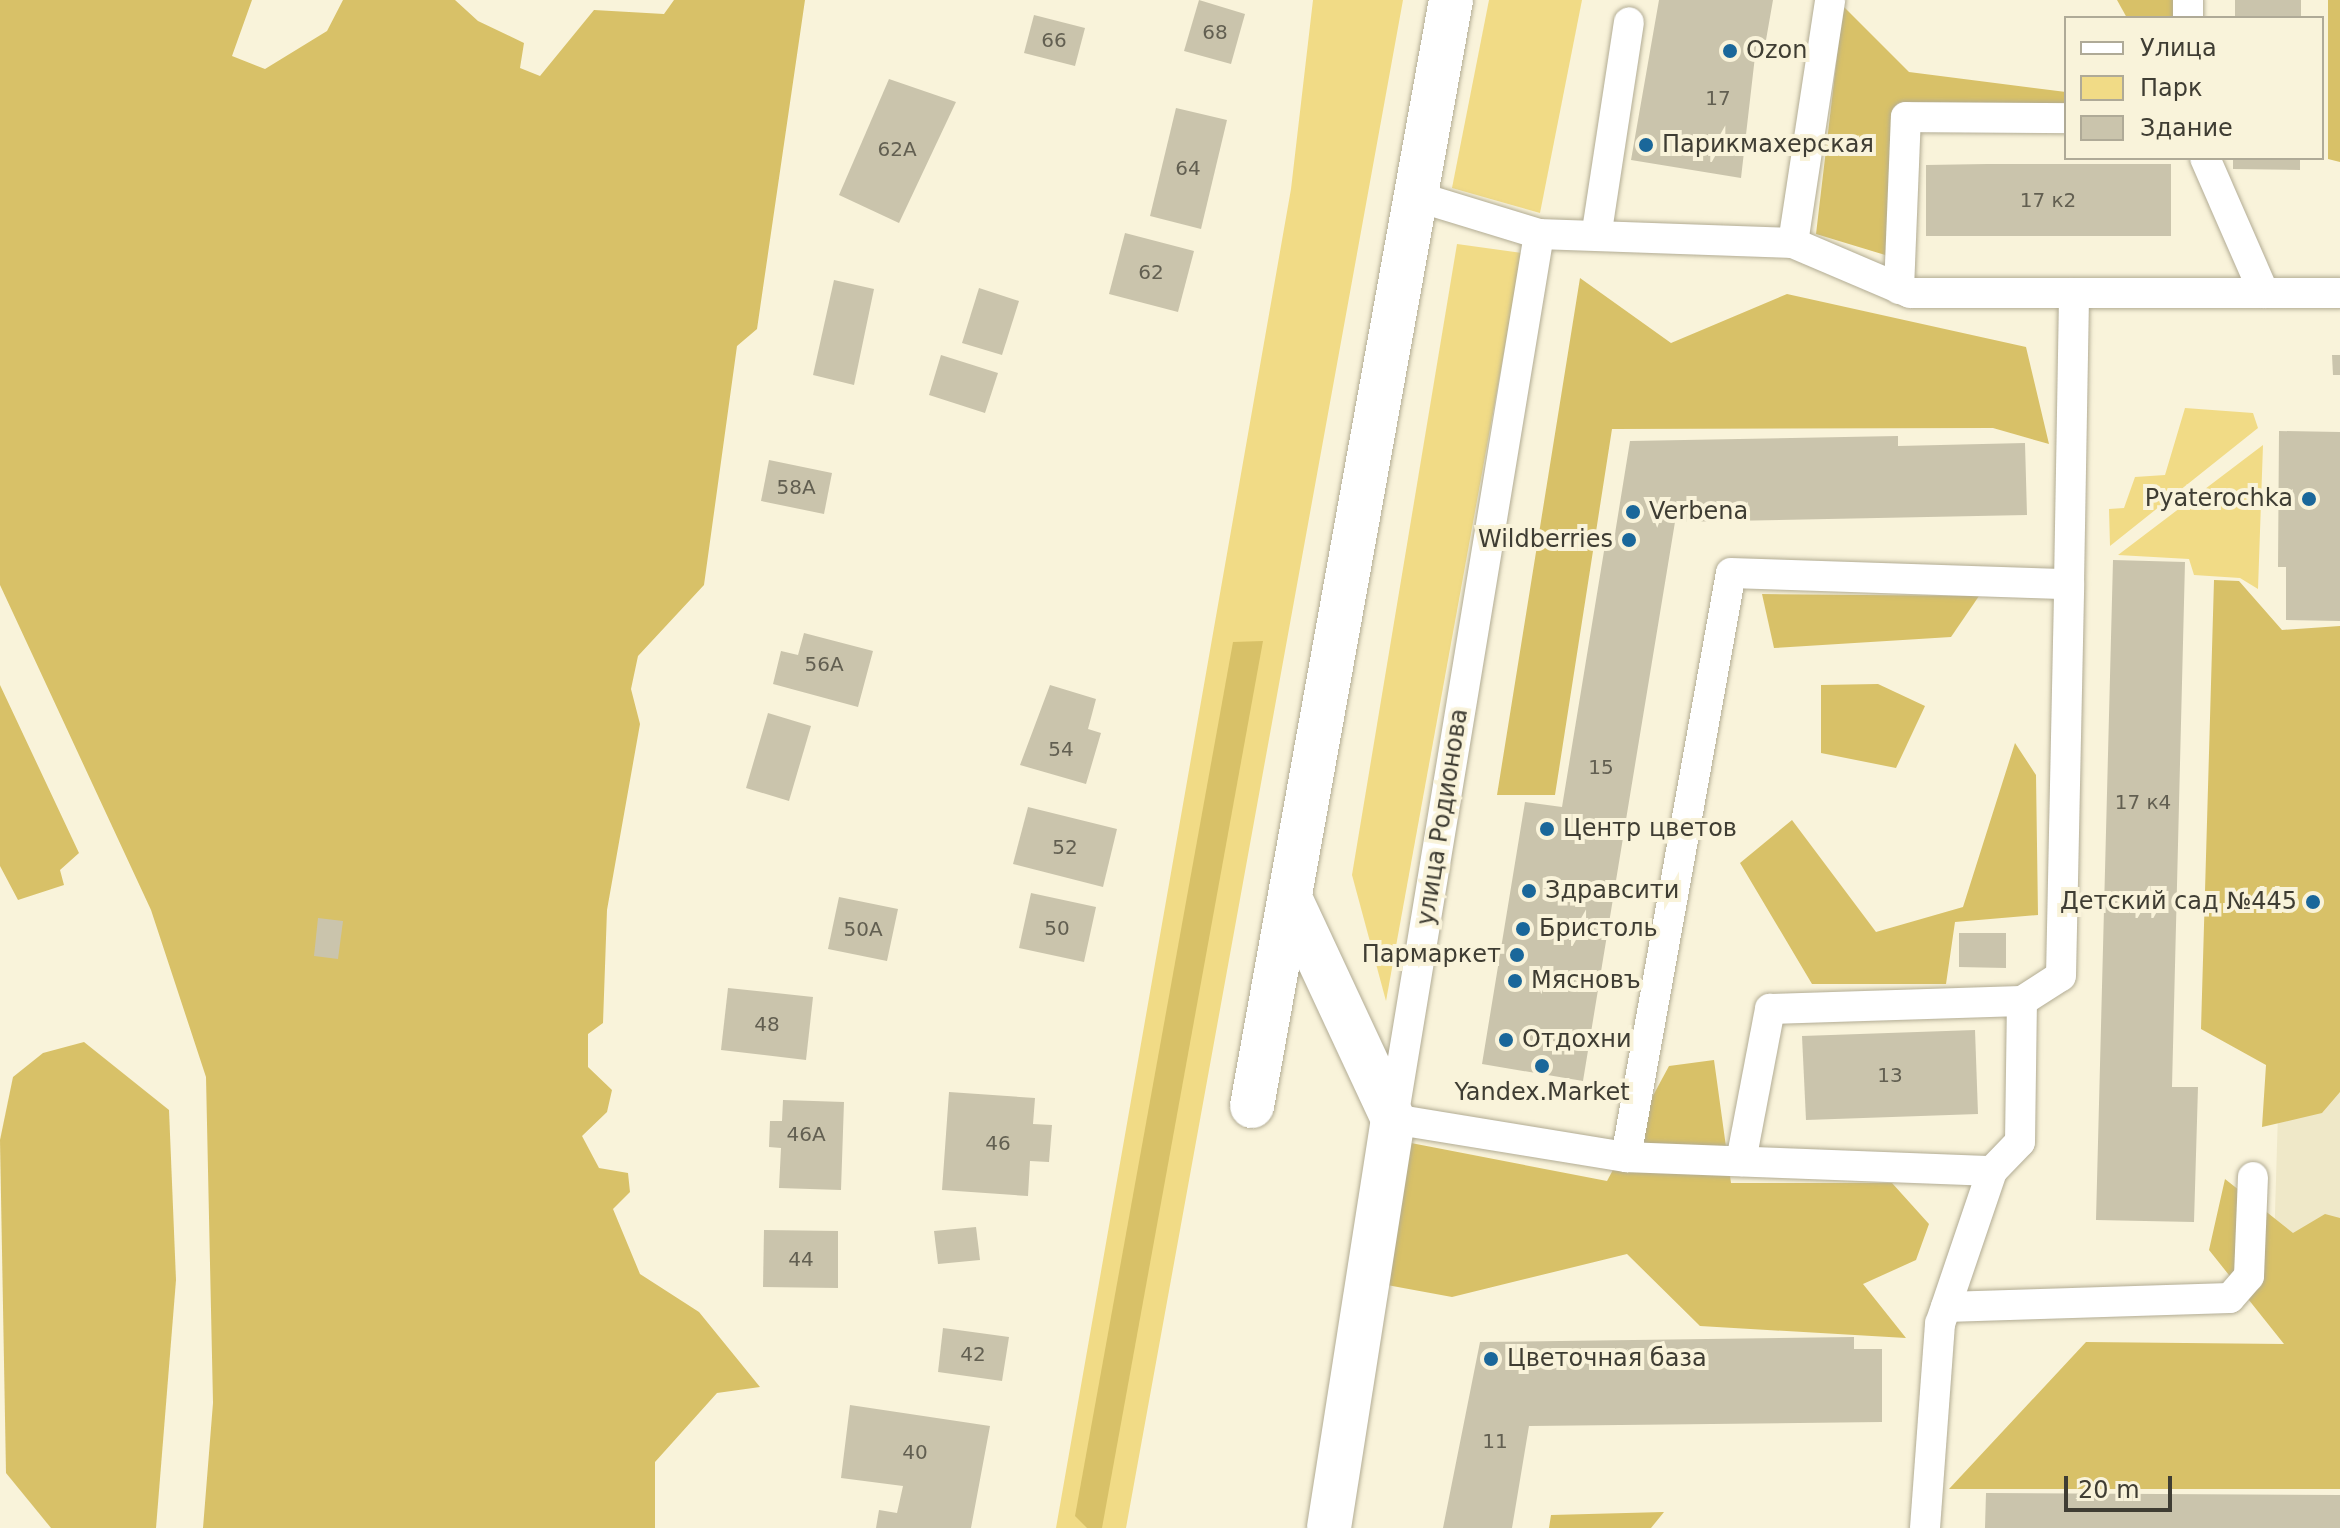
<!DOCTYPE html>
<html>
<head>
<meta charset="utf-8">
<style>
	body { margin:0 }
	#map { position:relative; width:2340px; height:1528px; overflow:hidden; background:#f9f3da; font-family:"DejaVu Sans",sans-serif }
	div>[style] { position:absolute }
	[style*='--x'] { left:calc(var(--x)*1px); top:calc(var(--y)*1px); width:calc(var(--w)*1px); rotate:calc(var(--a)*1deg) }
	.built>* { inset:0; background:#efe8c8 }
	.green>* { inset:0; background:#f1db86 }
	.forest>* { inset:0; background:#d8c168 }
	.building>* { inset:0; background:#cac4ac }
	.roads { filter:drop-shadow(0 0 2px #b2ac94) drop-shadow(0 0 2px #b2ac94) }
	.minor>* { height:30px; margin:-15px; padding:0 15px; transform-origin:15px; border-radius:15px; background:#fff }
	.primary>* { height:44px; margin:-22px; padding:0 22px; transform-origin:22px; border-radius:22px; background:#fff }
	.dots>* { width:22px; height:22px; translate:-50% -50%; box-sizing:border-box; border:4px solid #f9f3da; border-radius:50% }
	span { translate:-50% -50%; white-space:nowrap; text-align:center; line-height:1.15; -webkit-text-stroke:8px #f9f3da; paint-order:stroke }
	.number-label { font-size:20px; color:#625f51 }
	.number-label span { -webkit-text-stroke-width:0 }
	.poi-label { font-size:24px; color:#3f3d33 }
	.left { translate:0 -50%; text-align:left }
	.right { translate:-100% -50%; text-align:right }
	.street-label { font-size:24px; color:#3f3d33 }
	.legend { position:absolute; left:2064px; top:16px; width:260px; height:144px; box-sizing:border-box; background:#f9f3da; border:2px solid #afaa97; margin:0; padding:10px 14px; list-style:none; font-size:24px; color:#3f3d33 }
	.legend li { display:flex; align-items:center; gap:16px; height:40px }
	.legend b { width:40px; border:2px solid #afaa97 }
	.scale { position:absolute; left:2064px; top:1476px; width:108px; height:36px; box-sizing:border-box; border:4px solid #3f3d33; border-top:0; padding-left:10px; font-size:24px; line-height:28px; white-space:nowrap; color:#3f3d33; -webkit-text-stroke:6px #f9f3da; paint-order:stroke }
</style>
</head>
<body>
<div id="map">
	<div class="built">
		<i style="clip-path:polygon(2340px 638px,2340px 1280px,2273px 1279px,2292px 647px)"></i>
	</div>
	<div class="green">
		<i style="clip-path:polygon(1313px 0,1403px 0,1126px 1528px,1056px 1528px,1291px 189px)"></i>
		<i style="clip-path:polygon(1489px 0,1582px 0,1540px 213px,1452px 188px)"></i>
		<i style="clip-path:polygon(1457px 244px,1522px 253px,1386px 1001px,1352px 875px)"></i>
		<i style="clip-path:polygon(2185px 408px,2253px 413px,2258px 428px,2110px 546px,2109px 509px,2124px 508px,2135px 477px,2165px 475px)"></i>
		<i style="clip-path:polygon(2263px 445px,2258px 589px,2240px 578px,2194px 575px,2189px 559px,2118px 555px)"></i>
	</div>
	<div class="forest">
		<i style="clip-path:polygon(0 0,252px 0,232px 56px,265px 69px,327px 31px,343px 0,455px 0,478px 21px,524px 43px,520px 68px,540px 76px,594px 10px,664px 14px,674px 0,805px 0,757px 329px,737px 346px,704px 585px,638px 656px,631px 689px,640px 724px,607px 910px,603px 1023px,588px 1034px,588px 1067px,612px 1090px,607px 1112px,582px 1136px,599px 1168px,628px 1173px,630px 1192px,613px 1209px,640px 1274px,699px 1312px,760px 1387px,717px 1393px,655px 1462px,655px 1528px,203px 1528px,213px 1403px,206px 1077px,151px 910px,0 585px)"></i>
		<i style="clip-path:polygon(2117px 0,2173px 0,2173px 18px,2127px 18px)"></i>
		<i style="clip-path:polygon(2328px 0,2340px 0,2340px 162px,2328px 159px)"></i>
		<i style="clip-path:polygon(1843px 6px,1909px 72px,2066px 92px,2066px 109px,1895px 136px,1905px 261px,1816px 234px)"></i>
		<i style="clip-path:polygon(1580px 278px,1671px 343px,1787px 294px,2026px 347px,2049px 444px,1993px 428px,1612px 429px,1555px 795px,1497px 795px)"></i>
		<i style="clip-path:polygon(2214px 580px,2239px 581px,2282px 630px,2340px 626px,2340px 1092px,2322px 1113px,2262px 1127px,2266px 1065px,2201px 1029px)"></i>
		<i style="clip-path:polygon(1762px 594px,1979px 596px,1951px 637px,1774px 648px)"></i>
		<i style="clip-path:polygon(1263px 641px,1102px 1528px,1087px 1528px,1075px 1516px,1233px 642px)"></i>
		<i style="clip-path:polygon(1878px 684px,1925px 706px,1896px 768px,1821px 753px,1821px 685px)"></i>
		<i style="clip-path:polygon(0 685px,79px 853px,60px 870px,64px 885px,18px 900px,0 866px)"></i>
		<i style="clip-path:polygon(2015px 743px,2036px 775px,2038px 915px,1955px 922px,1946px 984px,1812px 984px,1740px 863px,1792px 820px,1876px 932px,1963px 907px)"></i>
		<i style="clip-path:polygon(84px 1042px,169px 1110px,176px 1280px,156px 1528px,51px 1528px,6px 1473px,0 1140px,13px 1077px,43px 1053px)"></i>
		<i style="clip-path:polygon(1714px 1060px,1731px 1183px,1892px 1183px,1929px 1224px,1916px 1260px,1863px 1284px,1906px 1338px,1700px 1326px,1627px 1254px,1452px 1297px,1387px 1285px,1411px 1143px,1607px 1181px,1669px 1066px)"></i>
		<i style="clip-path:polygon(2225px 1179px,2293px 1233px,2325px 1214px,2340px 1218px,2340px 1489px,1949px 1489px,2086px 1342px,2284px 1344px,2209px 1250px)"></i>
		<i style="clip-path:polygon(1664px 1512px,1651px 1528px,1549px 1528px,1551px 1515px)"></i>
	</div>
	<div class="building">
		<i style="clip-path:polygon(1199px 0,1245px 14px,1231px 64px,1184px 51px)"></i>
		<i style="clip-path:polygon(1659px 0,1773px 0,1766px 40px,1757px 39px,1741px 178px,1631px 160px)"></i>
		<i style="clip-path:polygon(2235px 0,2301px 0,2301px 18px,2235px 18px)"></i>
		<i style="clip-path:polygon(1034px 15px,1085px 28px,1075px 66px,1024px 53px)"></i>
		<i style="clip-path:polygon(889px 79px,956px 102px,899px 223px,839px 195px)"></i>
		<i style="clip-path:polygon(1176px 108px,1227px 120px,1201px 229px,1150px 216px)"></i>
		<i style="clip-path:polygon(2233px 158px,2300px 158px,2300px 170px,2233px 169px)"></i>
		<i style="clip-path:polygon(1987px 164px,2171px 164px,2171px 236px,1926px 236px,1926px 165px)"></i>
		<i style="clip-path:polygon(1125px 233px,1194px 251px,1178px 312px,1109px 294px)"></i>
		<i style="clip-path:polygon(834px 280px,874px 289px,854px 385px,813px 375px)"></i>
		<i style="clip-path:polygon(979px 288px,1019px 301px,1002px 355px,962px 343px)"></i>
		<i style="clip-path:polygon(941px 355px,998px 373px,985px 413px,929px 395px)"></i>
		<i style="clip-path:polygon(2332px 355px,2340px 355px,2340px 375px,2333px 375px)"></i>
		<i style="clip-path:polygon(2279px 431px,2340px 432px,2340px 621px,2286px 620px,2286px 567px,2278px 567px)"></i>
		<i style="clip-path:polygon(1898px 436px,1898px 446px,2025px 443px,2027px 515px,1675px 522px,1583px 1081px,1482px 1064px,1525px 802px,1562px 807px,1605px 545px,1613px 546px,1630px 441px)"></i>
		<i style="clip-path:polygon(769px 460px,832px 473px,824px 514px,761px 501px)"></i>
		<i style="clip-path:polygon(2113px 560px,2185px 562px,2172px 1087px,2198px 1087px,2194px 1222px,2096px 1220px)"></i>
		<i style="clip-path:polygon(804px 633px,873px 651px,858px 707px,773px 684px,781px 651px,798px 655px)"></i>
		<i style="clip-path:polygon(1050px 685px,1096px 699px,1088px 729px,1101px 733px,1086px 784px,1020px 765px)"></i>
		<i style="clip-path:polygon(768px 713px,811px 726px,789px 801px,746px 788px)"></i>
		<i style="clip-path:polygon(1028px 807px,1117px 829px,1103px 887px,1013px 864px)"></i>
		<i style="clip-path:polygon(1031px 893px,1096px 907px,1084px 962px,1019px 948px)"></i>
		<i style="clip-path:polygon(839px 897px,898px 909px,887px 961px,828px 949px)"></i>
		<i style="clip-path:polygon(318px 918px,343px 921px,338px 959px,314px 956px)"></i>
		<i style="clip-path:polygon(1959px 933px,2006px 933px,2006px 968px,1959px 967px)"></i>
		<i style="clip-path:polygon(728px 988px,813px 997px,806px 1060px,721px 1050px)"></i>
		<i style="clip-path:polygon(1975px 1030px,1978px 1114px,1806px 1120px,1802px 1036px)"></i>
		<i style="clip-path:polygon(949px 1092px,1035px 1098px,1033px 1124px,1052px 1125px,1049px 1162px,1030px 1161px,1028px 1196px,942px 1190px)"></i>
		<i style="clip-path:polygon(783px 1100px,844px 1102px,841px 1190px,779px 1188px,781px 1148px,769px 1147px,770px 1121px,782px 1121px)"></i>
		<i style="clip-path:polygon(976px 1227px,980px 1260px,938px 1264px,934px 1231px)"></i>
		<i style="clip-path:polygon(764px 1230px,838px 1231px,838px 1288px,763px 1287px)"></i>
		<i style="clip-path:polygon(943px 1328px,1009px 1337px,1002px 1381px,938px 1372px)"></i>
		<i style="clip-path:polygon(1854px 1337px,1854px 1349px,1882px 1349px,1882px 1422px,1529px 1426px,1512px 1528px,1443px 1528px,1480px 1342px)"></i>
		<i style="clip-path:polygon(850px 1405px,990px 1426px,971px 1528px,876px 1528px,879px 1510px,897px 1513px,903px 1486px,841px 1478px)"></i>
		<i style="clip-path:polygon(1986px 1493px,2340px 1495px,2340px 1528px,1985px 1528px)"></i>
	</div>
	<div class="roads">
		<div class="minor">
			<i style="--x:2188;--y:18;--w:18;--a:-90"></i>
			<i style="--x:2205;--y:158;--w:147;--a:66.4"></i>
			<i style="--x:1415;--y:196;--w:130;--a:17"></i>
			<i style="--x:1539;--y:234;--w:897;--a:99.37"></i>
			<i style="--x:1393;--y:1119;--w:236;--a:9.3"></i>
			<i style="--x:1626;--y:1157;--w:593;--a:-79.81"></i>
			<i style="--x:1731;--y:573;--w:338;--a:1.9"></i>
			<i style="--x:2069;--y:584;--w:291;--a:-89"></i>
			<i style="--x:1597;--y:231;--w:211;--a:-81.3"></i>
			<i style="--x:1539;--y:234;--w:254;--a:2"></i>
			<i style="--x:1793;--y:243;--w:246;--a:-81.3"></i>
			<i style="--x:1793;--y:243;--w:127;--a:23.1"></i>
			<i style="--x:1910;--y:293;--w:430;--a:0"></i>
			<i style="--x:1899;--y:289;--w:172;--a:-87.7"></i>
			<i style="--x:1906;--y:117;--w:160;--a:0.4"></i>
			<i style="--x:1626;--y:1157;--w:366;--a:2.2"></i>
			<i style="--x:1741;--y:1161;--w:155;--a:-79.2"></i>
			<i style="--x:1770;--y:1009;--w:252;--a:-1.8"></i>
			<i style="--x:1946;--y:1307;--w:284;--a:-1.8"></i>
			<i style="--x:2230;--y:1298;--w:29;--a:-49"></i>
			<i style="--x:2249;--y:1276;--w:99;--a:-87.7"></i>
			<i style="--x:1925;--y:1528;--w:205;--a:-85.8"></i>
			<i style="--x:1940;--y:1324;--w:162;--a:-71.2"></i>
			<i style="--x:1992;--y:1171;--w:40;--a:-46"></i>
			<i style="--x:2020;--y:1142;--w:141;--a:-89.2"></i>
			<i style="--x:2022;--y:1001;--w:46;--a:-32.7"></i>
			<i style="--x:2061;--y:976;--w:392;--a:-88.8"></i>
		</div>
		<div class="primary">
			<i style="--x:1290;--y:898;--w:244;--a:65"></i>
			<i style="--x:1393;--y:1119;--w:414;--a:98.9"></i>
			<i style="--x:1252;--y:1106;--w:1124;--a:-79.8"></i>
		</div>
	</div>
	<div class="dots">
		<i style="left:1730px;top:51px;background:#1a679a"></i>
		<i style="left:1646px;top:145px;background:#1a679a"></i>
		<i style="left:2309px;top:499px;background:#1a679a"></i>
		<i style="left:1633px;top:512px;background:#1a679a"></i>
		<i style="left:1629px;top:540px;background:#1a679a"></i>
		<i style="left:1547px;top:829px;background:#1a679a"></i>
		<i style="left:1529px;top:891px;background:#1a679a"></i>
		<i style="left:2313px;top:902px;background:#1a679a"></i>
		<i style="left:1523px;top:929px;background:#1a679a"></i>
		<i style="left:1517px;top:955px;background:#1a679a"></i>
		<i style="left:1515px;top:981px;background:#1a679a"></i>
		<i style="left:1506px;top:1040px;background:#1a679a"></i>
		<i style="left:1542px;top:1066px;background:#1a679a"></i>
		<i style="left:1491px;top:1359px;background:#1a679a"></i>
	</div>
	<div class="number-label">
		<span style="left:1215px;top:32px">68</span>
		<span style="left:1054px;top:40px">66</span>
		<span style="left:1718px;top:98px">17</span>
		<span style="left:897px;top:149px">62А</span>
		<span style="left:1188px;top:168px">64</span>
		<span style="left:2048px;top:200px">17 к2</span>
		<span style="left:1151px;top:272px">62</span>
		<span style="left:796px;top:487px">58А</span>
		<span style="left:824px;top:664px">56А</span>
		<span style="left:1061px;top:749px">54</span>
		<span style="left:1601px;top:767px">15</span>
		<span style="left:2143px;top:802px">17 к4</span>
		<span style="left:1065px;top:847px">52</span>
		<span style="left:1057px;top:928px">50</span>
		<span style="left:863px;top:929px">50А</span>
		<span style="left:767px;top:1024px">48</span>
		<span style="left:1890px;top:1075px">13</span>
		<span style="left:806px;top:1134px">46А</span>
		<span style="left:998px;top:1143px">46</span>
		<span style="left:801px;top:1259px">44</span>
		<span style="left:973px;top:1354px">42</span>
		<span style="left:1495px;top:1441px">11</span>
		<span style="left:915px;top:1452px">40</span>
	</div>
	<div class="poi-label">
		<span class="left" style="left:1746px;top:51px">Ozon</span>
		<span class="left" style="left:1662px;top:145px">Парикмахерская</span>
		<span class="right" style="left:2293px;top:499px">Pyaterochka</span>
		<span class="left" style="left:1649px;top:512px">Verbena</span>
		<span class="right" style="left:1613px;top:540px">Wildberries</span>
		<span class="left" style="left:1563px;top:829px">Центр цветов</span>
		<span class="left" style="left:1545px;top:891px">Здравсити</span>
		<span class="right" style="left:2297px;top:902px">Детский сад №445</span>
		<span class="left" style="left:1539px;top:929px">Бристоль</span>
		<span class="right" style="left:1501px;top:955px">Пармаркет</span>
		<span class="left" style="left:1531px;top:981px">Мясновъ</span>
		<span class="left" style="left:1522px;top:1040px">Отдохни</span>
		<span style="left:1542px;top:1093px">Yandex.Market</span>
		<span class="left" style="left:1507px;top:1359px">Цветочная база</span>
	</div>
	<div class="street-label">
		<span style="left:1443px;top:817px;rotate:-81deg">улица Родионова</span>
	</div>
	<ul class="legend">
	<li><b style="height:10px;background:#fff"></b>Улица</li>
	<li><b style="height:22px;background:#f1db86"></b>Парк</li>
	<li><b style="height:22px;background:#cac4ac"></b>Здание</li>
	</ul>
	<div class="scale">20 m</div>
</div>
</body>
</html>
